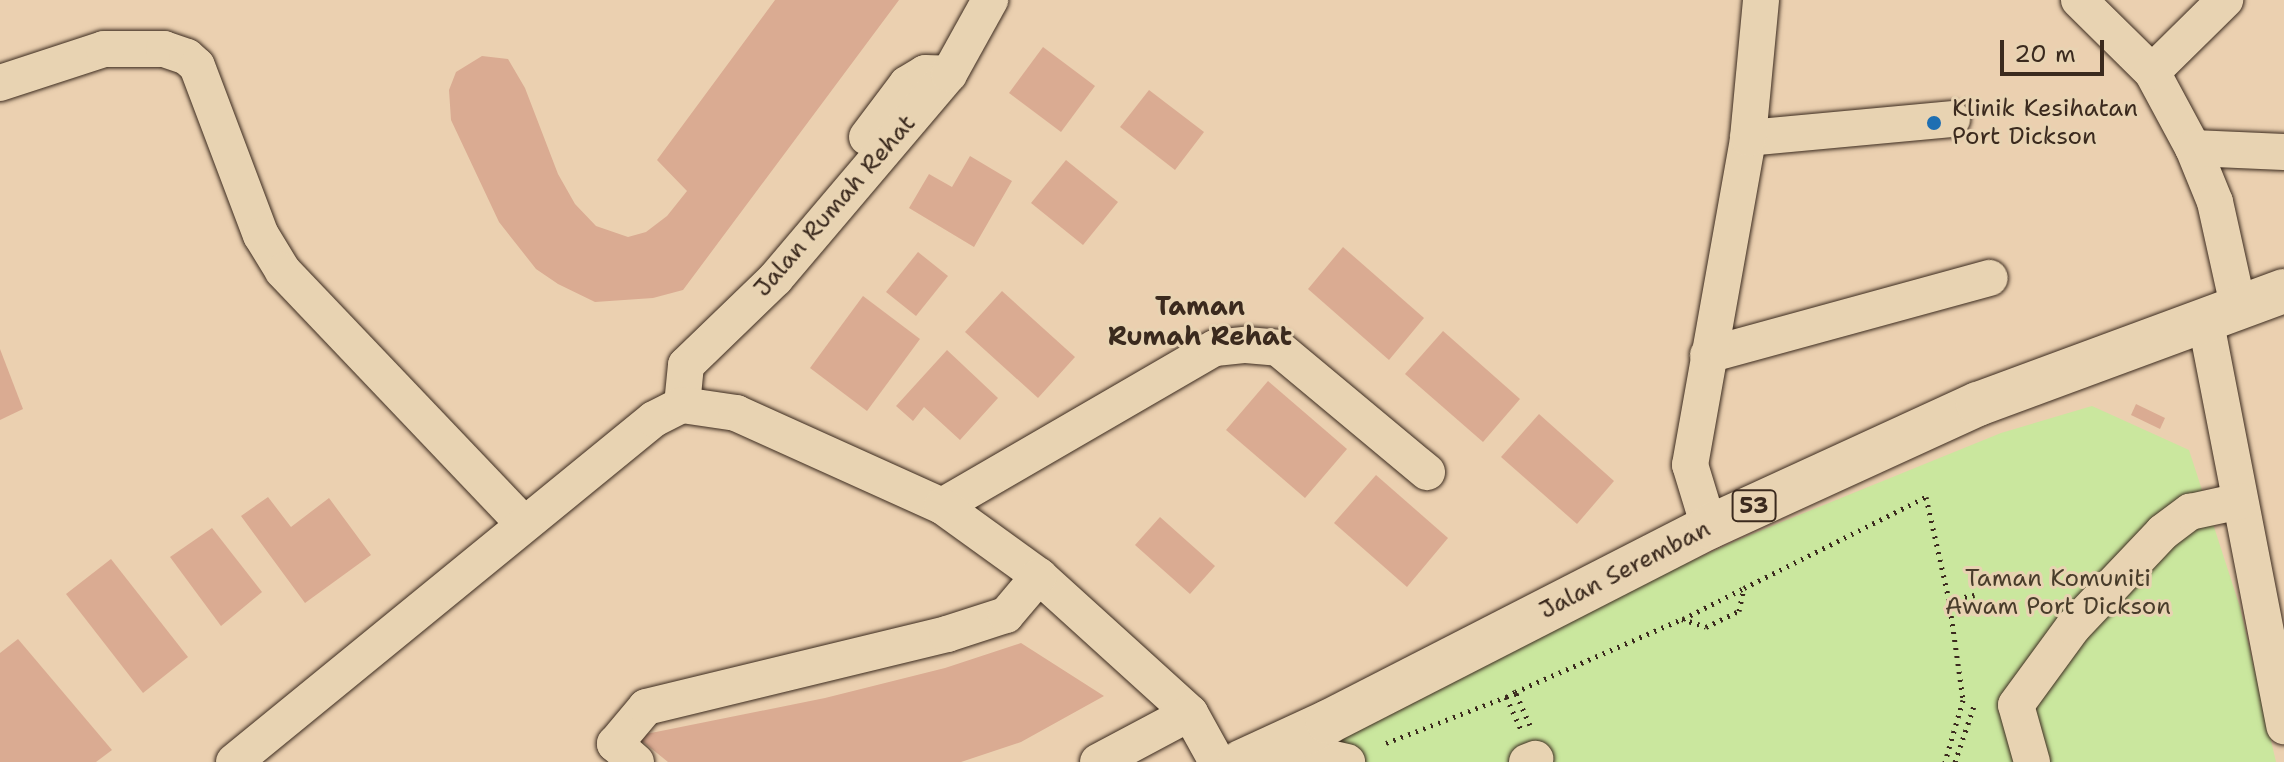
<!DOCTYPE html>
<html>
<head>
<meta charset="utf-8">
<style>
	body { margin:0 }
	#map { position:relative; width:2284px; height:762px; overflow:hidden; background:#ebd0b0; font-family:"Shantell Sans",sans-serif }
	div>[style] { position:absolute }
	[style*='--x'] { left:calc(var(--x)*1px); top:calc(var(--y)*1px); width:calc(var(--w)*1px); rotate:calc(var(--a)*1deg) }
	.green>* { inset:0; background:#cae79e }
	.building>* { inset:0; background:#daab92 }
	.path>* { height:5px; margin-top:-2.5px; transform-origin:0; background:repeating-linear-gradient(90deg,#3b2a1e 0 2px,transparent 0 8px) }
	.roads { filter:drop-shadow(0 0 2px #3b2a1e) drop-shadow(0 0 2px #3b2a1e) }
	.minor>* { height:36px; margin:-18px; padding:0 18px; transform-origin:18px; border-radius:18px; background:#e8d3b2 }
	.major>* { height:44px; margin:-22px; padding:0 22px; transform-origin:22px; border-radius:22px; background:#e8d3b2 }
	.dots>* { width:22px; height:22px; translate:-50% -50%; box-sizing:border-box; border:4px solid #e8d3b2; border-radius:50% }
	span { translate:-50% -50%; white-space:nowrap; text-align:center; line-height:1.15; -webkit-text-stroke:6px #e8d3b2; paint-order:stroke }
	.shield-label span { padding:2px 6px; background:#e8d3b2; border:2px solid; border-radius:6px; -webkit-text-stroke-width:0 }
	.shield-label { font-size:22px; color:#3b2a1e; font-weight:700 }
	.poi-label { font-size:24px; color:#3b2a1e }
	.left { translate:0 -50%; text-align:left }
	.street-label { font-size:24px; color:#3b2a1e }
	.park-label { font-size:24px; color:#493d2b }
	.neighbourhood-label { font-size:26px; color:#3b2a1e; font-weight:700 }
	.scale { position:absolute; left:2000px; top:40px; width:104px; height:36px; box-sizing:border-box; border:4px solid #3b2a1e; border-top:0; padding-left:10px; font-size:24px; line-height:28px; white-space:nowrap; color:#3b2a1e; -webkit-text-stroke:6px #e8d3b2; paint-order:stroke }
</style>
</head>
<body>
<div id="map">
	<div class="green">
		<i style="clip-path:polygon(2092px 406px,2189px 450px,2240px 607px,2276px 762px,1273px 762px,1526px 636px,1740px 539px,2001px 433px)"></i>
	</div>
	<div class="building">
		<i style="clip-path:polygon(775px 0,899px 0,683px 290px,653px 298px,595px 302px,558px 284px,536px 269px,499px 222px,451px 120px,449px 90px,456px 72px,482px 56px,508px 59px,525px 88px,558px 174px,575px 204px,596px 226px,628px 237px,646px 232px,667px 216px,687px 191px,657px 160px)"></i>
		<i style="clip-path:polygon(1043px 47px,1095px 86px,1061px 132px,1009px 93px)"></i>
		<i style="clip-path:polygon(1149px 90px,1204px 132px,1175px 170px,1120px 127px)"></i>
		<i style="clip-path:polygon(970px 156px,1012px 181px,974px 247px,909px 208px,929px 174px,952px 187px)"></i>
		<i style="clip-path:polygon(1066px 160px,1118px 202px,1083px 245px,1031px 203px)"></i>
		<i style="clip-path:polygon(1343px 247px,1424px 318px,1389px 360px,1308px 289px)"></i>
		<i style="clip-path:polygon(918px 252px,948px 276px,916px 316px,886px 292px)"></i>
		<i style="clip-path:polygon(1002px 291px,1075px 357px,1038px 398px,965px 332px)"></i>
		<i style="clip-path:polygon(863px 296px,920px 339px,867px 411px,810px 368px)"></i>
		<i style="clip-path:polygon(1443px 331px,1520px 399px,1483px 442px,1405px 374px)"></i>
		<i style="clip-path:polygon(0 349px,23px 409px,0 420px)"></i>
		<i style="clip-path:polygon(947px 350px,998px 398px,960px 440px,924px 407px,913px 421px,896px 406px)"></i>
		<i style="clip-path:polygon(1268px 381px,1347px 449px,1305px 498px,1226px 430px)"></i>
		<i style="clip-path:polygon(2136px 404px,2165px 418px,2160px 429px,2131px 415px)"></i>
		<i style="clip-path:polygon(1539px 414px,1614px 481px,1577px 524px,1501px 457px)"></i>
		<i style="clip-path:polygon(1376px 475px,1448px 538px,1407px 587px,1334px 523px)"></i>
		<i style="clip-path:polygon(268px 497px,291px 527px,329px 498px,371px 555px,305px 603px,241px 516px)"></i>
		<i style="clip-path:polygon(1160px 517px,1215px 566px,1190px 594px,1135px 545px)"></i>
		<i style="clip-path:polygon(212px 528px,262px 592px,221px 626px,170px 557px)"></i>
		<i style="clip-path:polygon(111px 559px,188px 657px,143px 693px,66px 594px)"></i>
		<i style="clip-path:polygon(18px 639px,112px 750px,96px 762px,0 762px,0 653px)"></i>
		<i style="clip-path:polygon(1021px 643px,1104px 696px,1021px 742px,961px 762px,668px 762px,636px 736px,825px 698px,945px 668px)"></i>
	</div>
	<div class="path">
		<i style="--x:1949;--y:600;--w:26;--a:-11"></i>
		<i style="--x:1683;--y:619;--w:68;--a:-26.9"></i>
		<i style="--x:1515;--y:692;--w:10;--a:151"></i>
		<i style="--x:1506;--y:697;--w:35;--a:65"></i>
		<i style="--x:1530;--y:725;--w:36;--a:-114"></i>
		<i style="--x:1515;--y:692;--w:182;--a:-23.6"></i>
		<i style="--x:1682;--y:619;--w:25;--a:18"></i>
		<i style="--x:1706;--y:627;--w:37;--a:-26"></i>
		<i style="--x:1739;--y:611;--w:24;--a:-78"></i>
		<i style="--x:1744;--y:588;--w:203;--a:-26.6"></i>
		<i style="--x:1926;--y:497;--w:106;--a:77.4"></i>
		<i style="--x:1949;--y:600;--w:101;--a:82"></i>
		<i style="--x:1963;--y:700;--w:65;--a:106.2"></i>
		<i style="--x:1386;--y:743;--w:129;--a:-21"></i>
		<i style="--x:1955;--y:762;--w:59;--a:-71.3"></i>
	</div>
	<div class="roads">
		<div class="minor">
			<i style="--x:2079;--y:0;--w:103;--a:44.6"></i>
			<i style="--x:2152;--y:72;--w:86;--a:61.7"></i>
			<i style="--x:2193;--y:148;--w:58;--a:67.8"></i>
			<i style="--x:2215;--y:202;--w:107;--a:77.5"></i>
			<i style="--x:2152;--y:72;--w:103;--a:-44.6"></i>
			<i style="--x:0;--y:83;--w:109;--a:-18.1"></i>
			<i style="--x:104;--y:49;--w:60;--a:0"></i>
			<i style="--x:164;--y:49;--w:24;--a:19"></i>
			<i style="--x:187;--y:57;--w:13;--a:42"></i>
			<i style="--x:197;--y:66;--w:181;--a:69.3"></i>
			<i style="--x:261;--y:235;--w:42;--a:58.6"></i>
			<i style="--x:283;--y:271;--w:349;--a:46.4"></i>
			<i style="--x:867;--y:137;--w:66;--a:-53"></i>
			<i style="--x:907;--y:84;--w:21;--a:-31"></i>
			<i style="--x:925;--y:73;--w:24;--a:2"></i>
			<i style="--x:1748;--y:138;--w:205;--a:-5.3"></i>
			<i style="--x:2193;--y:148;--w:91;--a:2.5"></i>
			<i style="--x:2205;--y:318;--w:416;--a:79"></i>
			<i style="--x:1708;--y:355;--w:292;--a:-15.3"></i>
			<i style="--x:682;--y:405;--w:40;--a:-84.3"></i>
			<i style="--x:686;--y:365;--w:125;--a:-44"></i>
			<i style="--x:776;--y:278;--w:267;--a:-49.7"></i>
			<i style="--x:949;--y:74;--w:85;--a:-61"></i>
			<i style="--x:942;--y:506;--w:315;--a:-30.1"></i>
			<i style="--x:1215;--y:348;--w:31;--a:-6"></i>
			<i style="--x:1246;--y:345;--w:32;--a:5"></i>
			<i style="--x:1278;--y:348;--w:194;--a:39.8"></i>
			<i style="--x:1709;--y:527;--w:65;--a:-107"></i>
			<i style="--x:1690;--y:465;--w:332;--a:-79.9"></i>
			<i style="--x:1748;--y:138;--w:139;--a:-84.6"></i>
			<i style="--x:1277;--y:746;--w:72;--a:12.9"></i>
			<i style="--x:234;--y:762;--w:542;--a:-39.24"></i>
			<i style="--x:654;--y:419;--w:31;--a:-27"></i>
			<i style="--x:682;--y:405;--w:55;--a:8.4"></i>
			<i style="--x:736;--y:413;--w:226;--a:24.3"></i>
			<i style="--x:942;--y:506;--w:120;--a:35.8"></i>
			<i style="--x:1039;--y:576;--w:204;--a:42.2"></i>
			<i style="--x:1190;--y:713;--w:56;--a:61.1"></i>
			<i style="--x:636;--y:762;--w:28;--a:-139"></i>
			<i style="--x:615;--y:744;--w:48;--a:-50"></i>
			<i style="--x:646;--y:707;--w:310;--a:-13.6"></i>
			<i style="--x:947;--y:634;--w:62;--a:-17.9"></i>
			<i style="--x:1006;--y:615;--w:51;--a:-49.8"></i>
			<i style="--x:1098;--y:762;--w:104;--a:-28"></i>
			<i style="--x:1527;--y:762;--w:9;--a:-21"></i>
			<i style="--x:2032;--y:762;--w:59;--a:-105.7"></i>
			<i style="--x:2016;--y:705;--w:97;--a:-53.8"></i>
			<i style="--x:2073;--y:627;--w:131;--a:-46.5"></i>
			<i style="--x:2163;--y:532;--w:34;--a:-37"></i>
			<i style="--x:2190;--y:512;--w:51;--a:-12.4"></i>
		</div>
		<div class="major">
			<i style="--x:1241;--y:762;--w:96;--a:-24.7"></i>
			<i style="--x:1328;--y:722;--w:428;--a:-27.1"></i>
			<i style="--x:1709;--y:527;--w:296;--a:-24.6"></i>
			<i style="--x:1978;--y:404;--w:326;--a:-20.3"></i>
		</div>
	</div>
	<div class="dots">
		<i style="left:1934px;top:123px;background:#1f6fb2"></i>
	</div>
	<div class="shield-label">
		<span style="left:1754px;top:506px">53</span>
	</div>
	<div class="poi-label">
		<span class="left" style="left:1952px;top:123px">Klinik Kesihatan<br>Port Dickson</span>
	</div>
	<div class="street-label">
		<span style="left:835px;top:206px;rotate:-49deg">Jalan Rumah Rehat</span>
		<span style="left:1625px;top:570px;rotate:-27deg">Jalan Seremban</span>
	</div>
	<div class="park-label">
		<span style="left:2058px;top:593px">Taman Komuniti<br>Awam Port Dickson</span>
	</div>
	<div class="neighbourhood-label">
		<span style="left:1200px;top:321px">Taman<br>Rumah Rehat</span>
	</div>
	<div class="scale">20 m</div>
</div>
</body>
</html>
